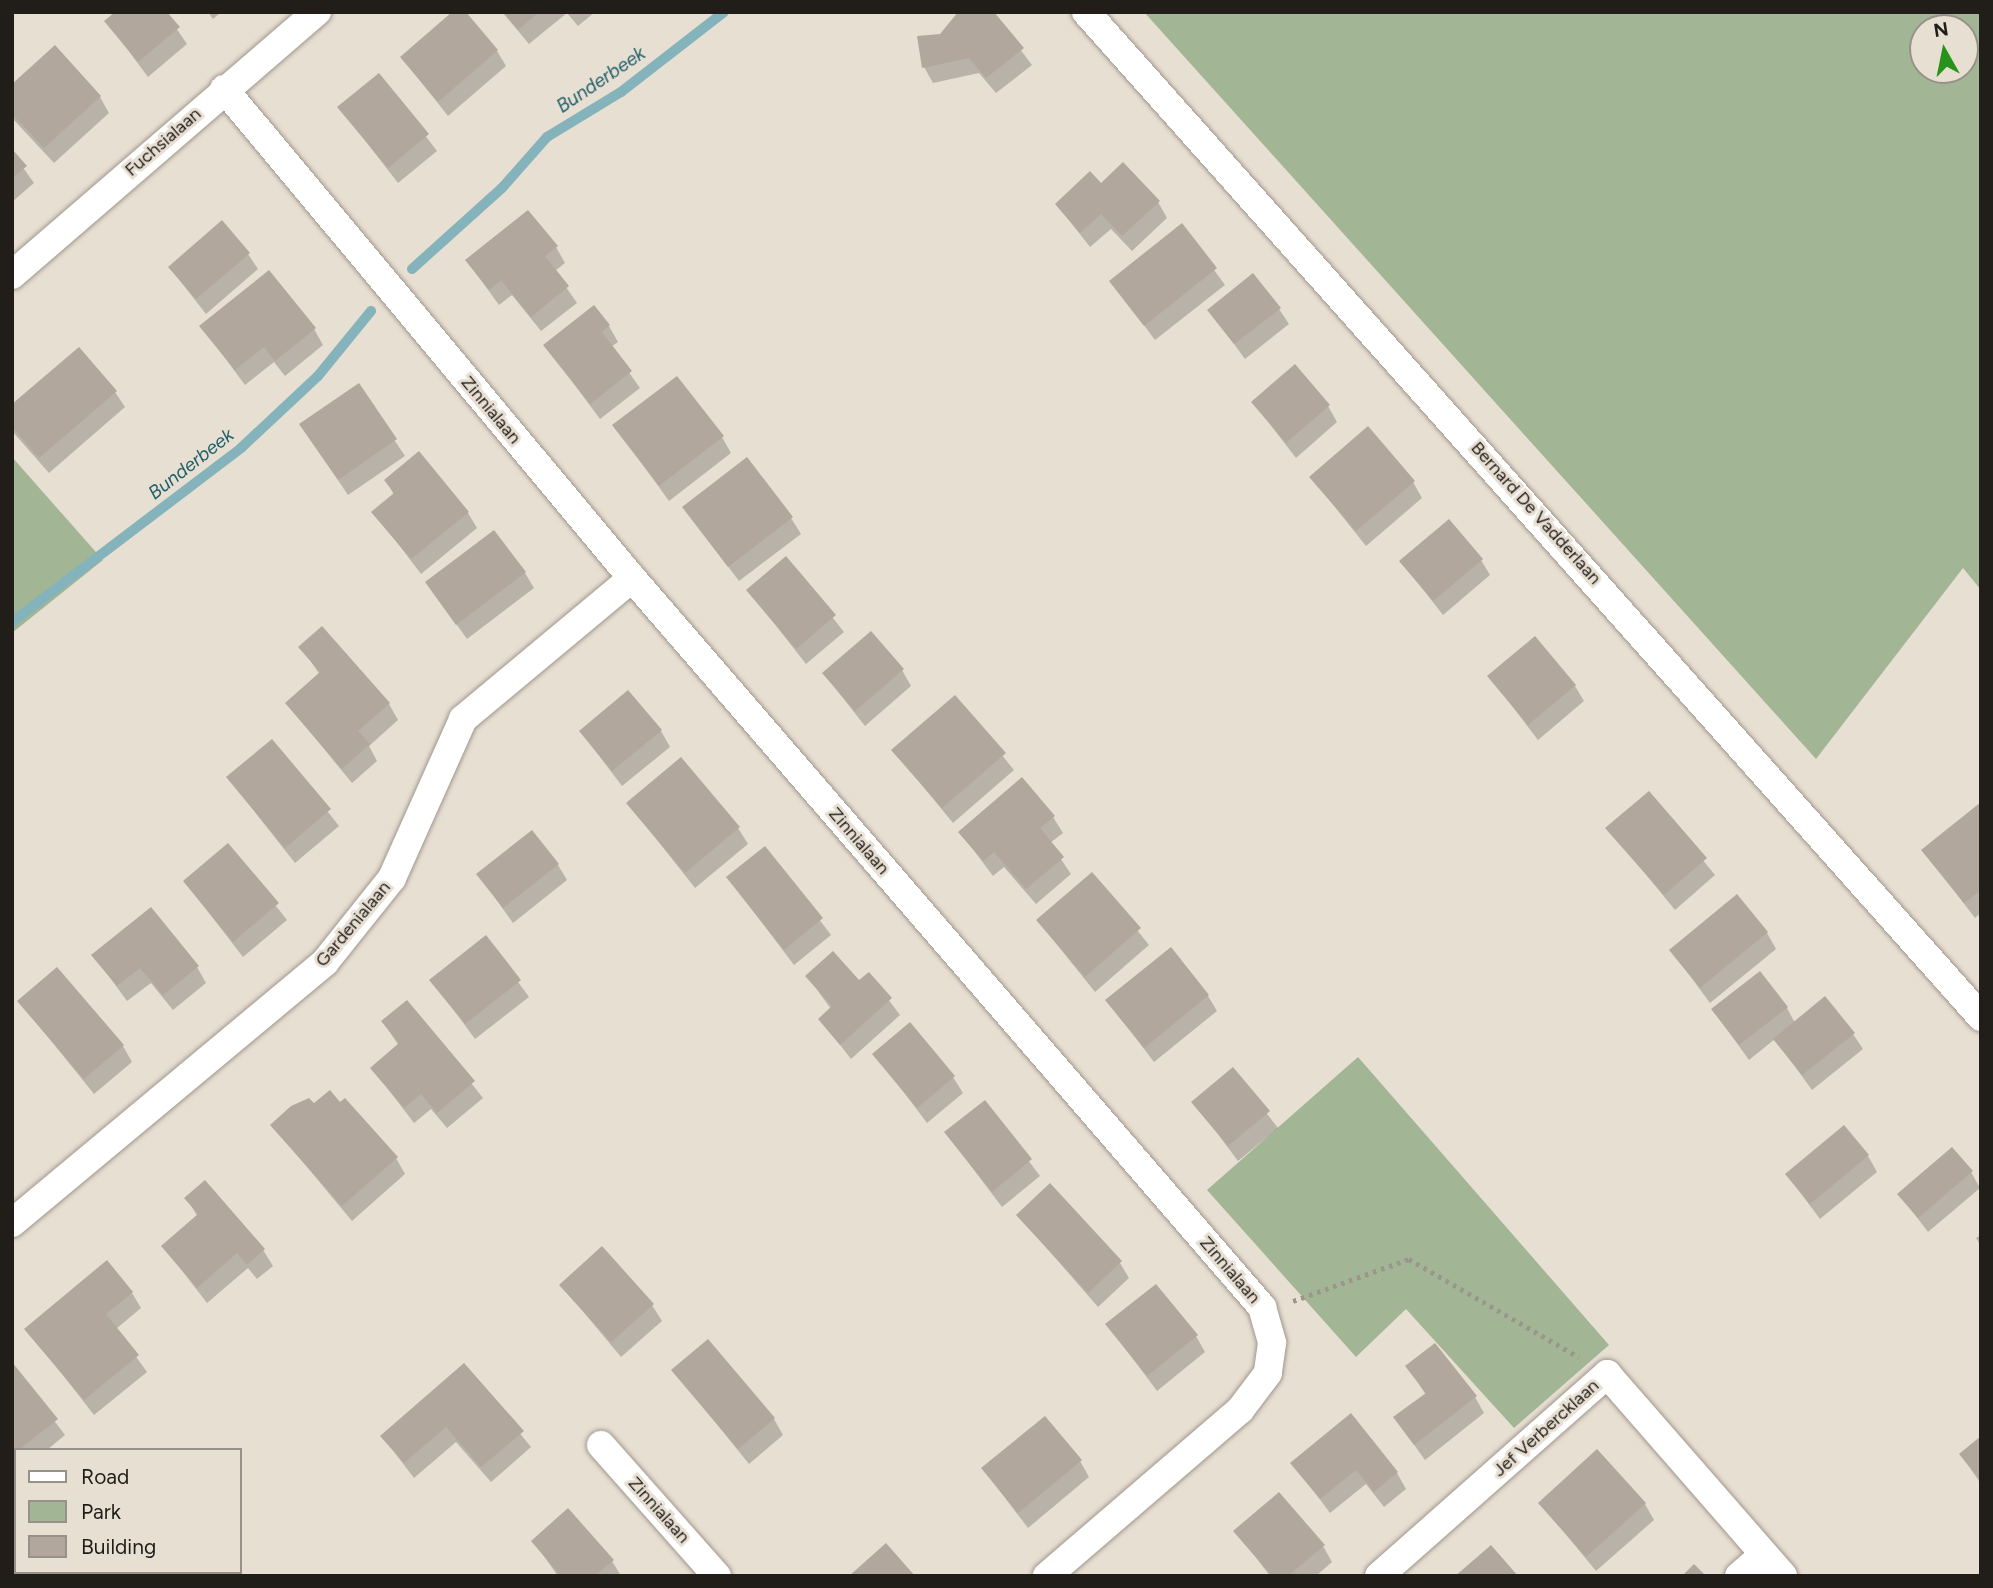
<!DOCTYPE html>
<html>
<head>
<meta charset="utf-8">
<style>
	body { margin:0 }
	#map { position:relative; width:1993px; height:1588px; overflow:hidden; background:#e8dfd3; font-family:Figtree,sans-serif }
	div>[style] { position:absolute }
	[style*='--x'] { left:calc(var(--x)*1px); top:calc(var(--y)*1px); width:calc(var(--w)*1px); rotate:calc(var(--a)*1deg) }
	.green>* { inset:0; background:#a2b696 }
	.shadow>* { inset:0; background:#0003 }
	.stream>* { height:10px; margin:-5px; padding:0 5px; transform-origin:5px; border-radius:5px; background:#84b3bb }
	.building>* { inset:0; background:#b1a79d }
	.path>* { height:4.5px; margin-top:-2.25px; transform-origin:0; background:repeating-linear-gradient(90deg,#9c958c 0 3.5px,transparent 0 8.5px) }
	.roads { filter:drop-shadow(0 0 2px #a0978c) drop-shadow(0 0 2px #a0978c) }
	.minor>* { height:28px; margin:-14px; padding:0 14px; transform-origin:14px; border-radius:14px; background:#fff }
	span { translate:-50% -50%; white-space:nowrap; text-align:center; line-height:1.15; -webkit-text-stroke:6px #e8dfd3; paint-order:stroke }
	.street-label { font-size:18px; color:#211d19 }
	.water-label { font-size:19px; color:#206069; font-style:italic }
	.frame { position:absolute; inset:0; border:14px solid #211d19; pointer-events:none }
	.legend { position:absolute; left:14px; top:1448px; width:228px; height:126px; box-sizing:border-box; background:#e8dfd3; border:2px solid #989189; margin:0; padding:9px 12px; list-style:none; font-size:21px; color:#211d19 }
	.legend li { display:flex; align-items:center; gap:14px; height:35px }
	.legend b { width:35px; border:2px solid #989189 }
	.north { position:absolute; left:1909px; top:14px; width:70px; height:70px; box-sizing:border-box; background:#e8dfd3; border:2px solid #989189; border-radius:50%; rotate:351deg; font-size:19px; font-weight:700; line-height:28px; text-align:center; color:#211d19 }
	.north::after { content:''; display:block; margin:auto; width:24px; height:32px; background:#28931a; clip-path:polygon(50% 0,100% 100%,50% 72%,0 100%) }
</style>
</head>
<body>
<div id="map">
	<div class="green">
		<i style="clip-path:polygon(evenodd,1144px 12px,1981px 12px,1981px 590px,1963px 568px,1816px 759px,1144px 12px,1923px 28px,1965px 28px,1965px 70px,1923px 70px,1923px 28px)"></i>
		<i style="clip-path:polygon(12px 457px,103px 560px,12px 633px)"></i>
		<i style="clip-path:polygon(1358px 1057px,1609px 1345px,1514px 1428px,1406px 1309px,1356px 1357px,1207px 1190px)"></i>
	</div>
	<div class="shadow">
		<i style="clip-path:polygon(165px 12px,187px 44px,148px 77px,107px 22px)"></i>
		<i style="clip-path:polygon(208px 12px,221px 12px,213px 19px)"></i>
		<i style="clip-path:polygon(502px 12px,595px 12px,578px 26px,567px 13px,529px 44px)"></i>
		<i style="clip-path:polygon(992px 12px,1032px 65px,996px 93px,979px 73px,933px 83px,924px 67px,941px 35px)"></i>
		<i style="clip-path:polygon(497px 51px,506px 66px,448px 116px,402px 58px)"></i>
		<i style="clip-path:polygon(379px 75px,437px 151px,398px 183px,339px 107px)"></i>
		<i style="clip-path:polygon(12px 86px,100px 97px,109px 113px,54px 163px,12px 118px)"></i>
		<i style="clip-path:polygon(12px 152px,34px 183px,12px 202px)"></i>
		<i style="clip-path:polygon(1158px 202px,1167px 218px,1132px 251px,1111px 229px,1090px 247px,1057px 205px)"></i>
		<i style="clip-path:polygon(1182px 226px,1225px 285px,1155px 340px,1111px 281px)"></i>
		<i style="clip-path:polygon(556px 247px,565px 263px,555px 271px,577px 303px,541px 331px,512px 295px,499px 305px,467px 261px)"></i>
		<i style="clip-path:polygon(248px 254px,258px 269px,206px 314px,170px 268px)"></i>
		<i style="clip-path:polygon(1279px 309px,1289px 324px,1245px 359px,1209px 310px)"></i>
		<i style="clip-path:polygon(201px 326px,314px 329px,323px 345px,285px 376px,274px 362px,245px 385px)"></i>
		<i style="clip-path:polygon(609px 326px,618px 342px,611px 347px,640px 388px,600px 419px,545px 345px)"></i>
		<i style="clip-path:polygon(358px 386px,405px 456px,348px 495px,311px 440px)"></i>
		<i style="clip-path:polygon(115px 392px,125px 407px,49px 473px,12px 431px,12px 407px)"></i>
		<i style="clip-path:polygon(1253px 402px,1328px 406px,1337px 422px,1296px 458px)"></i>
		<i style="clip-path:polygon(615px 426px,722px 437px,731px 453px,669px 501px)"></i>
		<i style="clip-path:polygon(1311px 477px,1413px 482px,1422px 498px,1366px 546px)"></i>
		<i style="clip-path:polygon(386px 480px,468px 513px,477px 528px,421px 574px,374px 512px,394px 495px)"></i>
		<i style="clip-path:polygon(684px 508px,791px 518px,801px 534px,739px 581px)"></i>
		<i style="clip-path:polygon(786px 558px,844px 632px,806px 664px,748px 590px)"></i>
		<i style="clip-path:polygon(1481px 560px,1490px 575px,1443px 615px,1401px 561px)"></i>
		<i style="clip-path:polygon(525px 573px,534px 588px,467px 639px,427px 583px)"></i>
		<i style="clip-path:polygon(301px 647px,389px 704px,398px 720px,369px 746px,377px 761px,352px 783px,287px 704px,320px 675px)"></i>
		<i style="clip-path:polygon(902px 670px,911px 686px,865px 726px,824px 674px)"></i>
		<i style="clip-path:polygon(1489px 676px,1575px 686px,1584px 701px,1538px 740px)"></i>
		<i style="clip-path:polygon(955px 697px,1014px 770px,953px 823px,893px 750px)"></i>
		<i style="clip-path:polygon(661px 731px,670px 747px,622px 786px,581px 732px)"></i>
		<i style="clip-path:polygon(272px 741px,339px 826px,295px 863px,228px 778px)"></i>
		<i style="clip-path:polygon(1648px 793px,1715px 875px,1675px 910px,1608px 828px)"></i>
		<i style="clip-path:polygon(628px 803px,738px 828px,748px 844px,695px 888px)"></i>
		<i style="clip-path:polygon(1981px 804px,1981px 913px,1975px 918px,1923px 850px)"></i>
		<i style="clip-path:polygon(1053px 817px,1063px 833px,1050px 843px,1071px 874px,1036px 904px,1004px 867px,993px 876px,960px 832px)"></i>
		<i style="clip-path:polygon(228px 845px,287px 920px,243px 957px,185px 882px)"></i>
		<i style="clip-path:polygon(765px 848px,831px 935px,794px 965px,728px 878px)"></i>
		<i style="clip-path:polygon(558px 865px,567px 880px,513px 923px,478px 874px)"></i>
		<i style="clip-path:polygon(1092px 874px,1149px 945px,1095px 992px,1038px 921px)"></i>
		<i style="clip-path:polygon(1767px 933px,1776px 949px,1710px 1003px,1671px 950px)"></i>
		<i style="clip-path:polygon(486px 938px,529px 997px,475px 1039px,432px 980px)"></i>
		<i style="clip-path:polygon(94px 956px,197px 967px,206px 983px,173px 1010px,151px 983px,127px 1001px)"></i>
		<i style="clip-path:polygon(869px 974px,900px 1015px,851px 1059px,820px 1019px,831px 1009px,807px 976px,859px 983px)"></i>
		<i style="clip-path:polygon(1208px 996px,1217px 1011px,1154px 1062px,1107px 1000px)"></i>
		<i style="clip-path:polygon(19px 1001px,123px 1046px,132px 1062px,94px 1094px)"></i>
		<i style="clip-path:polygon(407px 1002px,483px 1098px,447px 1128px,431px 1109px,414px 1123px,372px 1068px,399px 1046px,383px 1022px)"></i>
		<i style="clip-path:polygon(1787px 1008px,1795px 1023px,1853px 1034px,1863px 1049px,1812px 1090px,1775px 1039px,1749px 1060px,1713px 1010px)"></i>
		<i style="clip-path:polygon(875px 1054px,953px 1077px,963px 1093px,927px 1123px)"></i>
		<i style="clip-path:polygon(1233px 1070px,1278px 1128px,1238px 1161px,1194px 1102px)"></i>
		<i style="clip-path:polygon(985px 1103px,1040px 1176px,1002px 1207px,946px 1133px)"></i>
		<i style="clip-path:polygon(272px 1125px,396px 1158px,405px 1174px,352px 1221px)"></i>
		<i style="clip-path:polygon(1868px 1156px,1877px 1172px,1820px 1219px,1787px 1175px)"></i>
		<i style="clip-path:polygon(1971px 1172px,1980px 1188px,1928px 1232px,1899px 1194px)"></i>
		<i style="clip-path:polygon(187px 1199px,263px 1250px,273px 1266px,257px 1279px,248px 1268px,207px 1303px,163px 1246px,198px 1217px)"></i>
		<i style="clip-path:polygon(1018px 1215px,1120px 1263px,1129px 1278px,1098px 1307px)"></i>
		<i style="clip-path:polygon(1981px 1235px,1981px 1246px,1976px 1238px)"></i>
		<i style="clip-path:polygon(561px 1285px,652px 1305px,662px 1321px,621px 1357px)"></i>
		<i style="clip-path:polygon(132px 1293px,141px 1308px,116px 1329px,147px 1372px,94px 1415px,27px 1329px)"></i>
		<i style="clip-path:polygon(1107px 1324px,1196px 1336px,1205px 1352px,1157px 1391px)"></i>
		<i style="clip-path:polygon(12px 1365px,65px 1435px,47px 1450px,16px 1450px,12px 1477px)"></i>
		<i style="clip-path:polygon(464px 1365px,531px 1447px,491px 1482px,456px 1442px,414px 1478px,382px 1436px)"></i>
		<i style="clip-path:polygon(1407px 1366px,1475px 1397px,1484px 1413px,1425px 1460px,1395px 1418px,1426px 1395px)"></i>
		<i style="clip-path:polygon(673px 1370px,774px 1419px,783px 1435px,749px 1464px)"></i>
		<i style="clip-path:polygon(1981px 1438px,1981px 1484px,1961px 1455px)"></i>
		<i style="clip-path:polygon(1080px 1461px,1089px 1477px,1028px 1528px,983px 1469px)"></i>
		<i style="clip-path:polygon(1293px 1463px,1397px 1473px,1406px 1489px,1384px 1507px,1366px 1484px,1330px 1513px)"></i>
		<i style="clip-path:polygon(1540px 1503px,1645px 1504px,1654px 1520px,1596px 1571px)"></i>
		<i style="clip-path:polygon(1236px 1531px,1323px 1546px,1332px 1562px,1316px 1576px,1270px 1576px)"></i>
		<i style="clip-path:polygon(533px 1541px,612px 1561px,621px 1576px,558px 1576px)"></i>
		<i style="clip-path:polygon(34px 1572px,149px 1572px,151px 1576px,31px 1576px)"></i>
	</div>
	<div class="stream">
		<i style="--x:412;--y:269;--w:121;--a:-42"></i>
		<i style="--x:502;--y:188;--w:68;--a:-48.6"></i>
		<i style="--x:547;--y:137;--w:87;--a:-31.3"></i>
		<i style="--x:621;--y:92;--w:130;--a:-37.8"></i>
		<i style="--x:12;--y:622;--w:288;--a:-37.2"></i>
		<i style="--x:241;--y:448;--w:105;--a:-43.1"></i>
		<i style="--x:318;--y:376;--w:84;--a:-50.8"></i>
	</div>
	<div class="building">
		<i style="clip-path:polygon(115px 12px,167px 12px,180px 27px,138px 62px,104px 21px)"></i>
		<i style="clip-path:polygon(452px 12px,466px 12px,498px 50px,438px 102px,400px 57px)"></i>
		<i style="clip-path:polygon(504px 12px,539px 12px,518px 30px)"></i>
		<i style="clip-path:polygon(958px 12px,994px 12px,1024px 48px,986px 78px,969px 58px,922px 68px,917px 36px,940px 34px)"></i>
		<i style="clip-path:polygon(55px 45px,101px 96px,44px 148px,12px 114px,12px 84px)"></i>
		<i style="clip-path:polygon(379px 73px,429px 134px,388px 168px,337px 107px)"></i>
		<i style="clip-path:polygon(12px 149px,27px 166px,12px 178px)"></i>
		<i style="clip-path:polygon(1123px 162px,1160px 201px,1122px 236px,1101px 214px,1080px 233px,1055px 204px,1090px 171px,1101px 183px)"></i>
		<i style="clip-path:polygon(528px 210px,558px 246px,545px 256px,569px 286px,531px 317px,501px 280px,489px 290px,465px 260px)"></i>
		<i style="clip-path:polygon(222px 220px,250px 253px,196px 299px,168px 267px)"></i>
		<i style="clip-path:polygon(1182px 223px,1217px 268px,1144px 326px,1109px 281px)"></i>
		<i style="clip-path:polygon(269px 270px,316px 328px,275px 361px,264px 347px,235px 370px,199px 326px)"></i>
		<i style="clip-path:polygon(1253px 273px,1281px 308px,1234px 344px,1207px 310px)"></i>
		<i style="clip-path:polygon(594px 305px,610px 325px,602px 332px,632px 371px,590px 404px,543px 345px)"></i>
		<i style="clip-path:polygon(79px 347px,117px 391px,39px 458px,12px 427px,12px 404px)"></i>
		<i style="clip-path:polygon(1295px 364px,1330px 405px,1286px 443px,1251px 402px)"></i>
		<i style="clip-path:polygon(677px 376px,724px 436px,659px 486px,612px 425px)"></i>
		<i style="clip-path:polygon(359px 383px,397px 439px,338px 480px,299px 424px)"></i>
		<i style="clip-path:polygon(1368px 426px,1415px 481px,1356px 531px,1309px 477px)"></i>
		<i style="clip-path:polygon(419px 451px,469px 512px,411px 559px,371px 512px,394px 493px,384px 480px)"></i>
		<i style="clip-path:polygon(747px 457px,793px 517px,728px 567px,682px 507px)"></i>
		<i style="clip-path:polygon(1449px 519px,1483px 559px,1433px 601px,1399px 561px)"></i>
		<i style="clip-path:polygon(494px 530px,526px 572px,456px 625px,425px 582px)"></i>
		<i style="clip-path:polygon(786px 556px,836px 615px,796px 649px,746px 590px)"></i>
		<i style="clip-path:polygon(322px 626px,390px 703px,358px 731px,370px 744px,342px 769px,285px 703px,320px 672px,298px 647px)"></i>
		<i style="clip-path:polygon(871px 631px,904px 669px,855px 711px,822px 673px)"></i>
		<i style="clip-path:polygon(1535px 636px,1576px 685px,1528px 725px,1487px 676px)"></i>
		<i style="clip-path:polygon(628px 690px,662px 730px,612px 771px,579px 731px)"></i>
		<i style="clip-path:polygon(955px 695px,1006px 753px,942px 808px,891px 750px)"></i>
		<i style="clip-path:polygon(272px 739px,331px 809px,285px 848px,226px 777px)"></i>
		<i style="clip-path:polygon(681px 757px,740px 827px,685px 873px,626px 803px)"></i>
		<i style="clip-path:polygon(1022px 777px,1055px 816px,1040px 828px,1064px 857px,1026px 889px,994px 852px,983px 861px,958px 832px)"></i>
		<i style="clip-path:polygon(1649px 791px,1707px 858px,1664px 895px,1605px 828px)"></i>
		<i style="clip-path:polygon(1981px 802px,1981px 890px,1964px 903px,1921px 850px)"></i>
		<i style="clip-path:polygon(532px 830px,559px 864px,503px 908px,476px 874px)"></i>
		<i style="clip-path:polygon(228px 843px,279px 903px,233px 942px,183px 881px)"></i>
		<i style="clip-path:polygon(765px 846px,823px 918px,784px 950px,726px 877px)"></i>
		<i style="clip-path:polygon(1092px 872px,1141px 928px,1085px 977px,1036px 920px)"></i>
		<i style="clip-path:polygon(1737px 894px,1768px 932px,1700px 988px,1669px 950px)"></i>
		<i style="clip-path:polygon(151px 907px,199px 966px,163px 995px,140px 968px,117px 986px,91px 955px)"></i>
		<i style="clip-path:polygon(486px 935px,521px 980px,465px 1024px,429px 980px)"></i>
		<i style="clip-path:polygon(1171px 947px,1209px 995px,1144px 1048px,1105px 1000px)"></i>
		<i style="clip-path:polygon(833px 951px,859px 980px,869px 972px,892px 998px,840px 1045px,818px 1019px,832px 1006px,805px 976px)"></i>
		<i style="clip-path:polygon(57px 967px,124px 1045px,84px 1079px,17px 1001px)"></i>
		<i style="clip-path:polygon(1760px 971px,1788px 1007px,1739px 1045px,1711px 1009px)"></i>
		<i style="clip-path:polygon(1825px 996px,1855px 1033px,1802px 1075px,1773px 1039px)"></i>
		<i style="clip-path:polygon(407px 1000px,475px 1081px,437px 1113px,421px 1094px,404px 1108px,370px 1068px,399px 1043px,381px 1021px)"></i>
		<i style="clip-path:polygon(910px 1022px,955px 1076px,917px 1108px,872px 1054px)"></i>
		<i style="clip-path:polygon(1233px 1067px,1270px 1111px,1228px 1146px,1191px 1102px)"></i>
		<i style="clip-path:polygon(330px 1090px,340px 1102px,345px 1098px,398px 1157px,342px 1206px,270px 1125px,291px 1106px,309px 1098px,314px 1103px)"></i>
		<i style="clip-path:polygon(985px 1100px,1032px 1159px,992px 1192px,944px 1132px)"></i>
		<i style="clip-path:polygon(1844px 1125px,1869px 1155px,1810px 1204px,1785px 1174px)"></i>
		<i style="clip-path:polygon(1952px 1147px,1973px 1171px,1918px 1218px,1897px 1194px)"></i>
		<i style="clip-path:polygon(205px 1180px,265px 1249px,247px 1265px,237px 1253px,197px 1288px,161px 1246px,198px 1214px,184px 1198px)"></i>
		<i style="clip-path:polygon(1050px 1183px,1122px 1261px,1088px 1293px,1016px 1215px)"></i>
		<i style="clip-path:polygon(602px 1246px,654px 1304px,611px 1342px,559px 1285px)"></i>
		<i style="clip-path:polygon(107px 1260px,133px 1292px,106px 1314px,139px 1355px,84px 1400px,24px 1329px)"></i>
		<i style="clip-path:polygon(1156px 1284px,1198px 1335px,1147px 1376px,1105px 1324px)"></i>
		<i style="clip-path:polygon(708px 1339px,775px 1418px,738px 1449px,671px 1370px)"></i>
		<i style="clip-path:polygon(1435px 1343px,1477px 1396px,1414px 1445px,1393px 1417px,1426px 1393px,1405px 1366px)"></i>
		<i style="clip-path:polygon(12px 1362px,58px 1419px,12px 1455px)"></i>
		<i style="clip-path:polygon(464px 1363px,524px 1431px,481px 1467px,446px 1427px,404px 1463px,380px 1436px)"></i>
		<i style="clip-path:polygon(1351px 1413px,1398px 1472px,1374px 1492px,1356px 1470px,1320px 1499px,1290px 1463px)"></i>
		<i style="clip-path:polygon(1045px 1416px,1082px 1460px,1018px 1513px,981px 1468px)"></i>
		<i style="clip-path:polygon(1981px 1436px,1981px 1481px,1959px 1454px)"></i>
		<i style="clip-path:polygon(1597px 1449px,1646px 1503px,1586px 1557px,1538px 1503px)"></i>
		<i style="clip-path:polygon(1279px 1492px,1325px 1545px,1288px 1576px,1272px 1576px,1233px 1531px)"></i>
		<i style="clip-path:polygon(568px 1508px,614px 1560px,595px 1576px,561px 1576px,531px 1541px)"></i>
		<i style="clip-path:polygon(886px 1543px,915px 1576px,849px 1576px)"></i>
		<i style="clip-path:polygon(1491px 1545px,1518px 1576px,1455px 1576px,1461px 1571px)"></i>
		<i style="clip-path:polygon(1694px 1564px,1706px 1576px,1682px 1576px)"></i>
		<i style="clip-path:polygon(32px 1572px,147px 1572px,29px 1576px)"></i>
	</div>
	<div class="path">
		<i style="--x:1293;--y:1301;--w:123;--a:-19.9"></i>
		<i style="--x:1409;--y:1259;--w:196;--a:30"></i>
	</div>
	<div class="roads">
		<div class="minor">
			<i style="--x:1086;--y:12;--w:1346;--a:48.31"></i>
			<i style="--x:224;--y:89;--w:637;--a:50.16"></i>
			<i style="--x:632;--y:578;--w:964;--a:49.17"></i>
			<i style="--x:1262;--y:1307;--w:37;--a:74"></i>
			<i style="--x:1272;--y:1343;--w:30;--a:98"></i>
			<i style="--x:1268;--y:1373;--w:46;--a:127.1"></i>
			<i style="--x:1240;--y:1410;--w:255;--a:139.3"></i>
			<i style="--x:12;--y:275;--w:403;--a:-40.8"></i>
			<i style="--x:12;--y:1223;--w:408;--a:-39.8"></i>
			<i style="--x:325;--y:962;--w:107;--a:-51.4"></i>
			<i style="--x:392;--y:878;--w:174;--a:-65.9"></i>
			<i style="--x:463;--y:719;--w:220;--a:-39.8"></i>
			<i style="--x:601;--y:1445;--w:175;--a:48.5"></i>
			<i style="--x:1379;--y:1576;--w:305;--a:-41.5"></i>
			<i style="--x:1607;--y:1374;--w:268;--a:48.9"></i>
			<i style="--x:1739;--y:1576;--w:33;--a:-41"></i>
		</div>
	</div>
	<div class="street-label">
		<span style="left:163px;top:142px;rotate:-41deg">Fuchsialaan</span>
		<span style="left:491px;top:410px;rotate:50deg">Zinnialaan</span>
		<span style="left:1536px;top:513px;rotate:48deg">Bernard De Vadderlaan</span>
		<span style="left:859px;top:841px;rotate:49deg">Zinnialaan</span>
		<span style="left:353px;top:924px;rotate:-50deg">Gardenialaan</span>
		<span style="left:1230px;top:1270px;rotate:49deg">Zinnialaan</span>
		<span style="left:1546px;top:1428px;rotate:-42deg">Jef Verbercklaan</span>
		<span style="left:659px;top:1510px;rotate:48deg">Zinnialaan</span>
	</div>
	<div class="water-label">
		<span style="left:601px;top:80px;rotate:-34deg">Bunderbeek</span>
		<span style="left:191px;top:464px;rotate:-38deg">Bunderbeek</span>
	</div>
	<div class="frame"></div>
	<ul class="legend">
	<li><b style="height:9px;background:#fff"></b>Road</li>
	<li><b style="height:19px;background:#a2b696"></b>Park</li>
	<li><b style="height:19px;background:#b1a79d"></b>Building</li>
	</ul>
	<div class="north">N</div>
</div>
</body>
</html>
